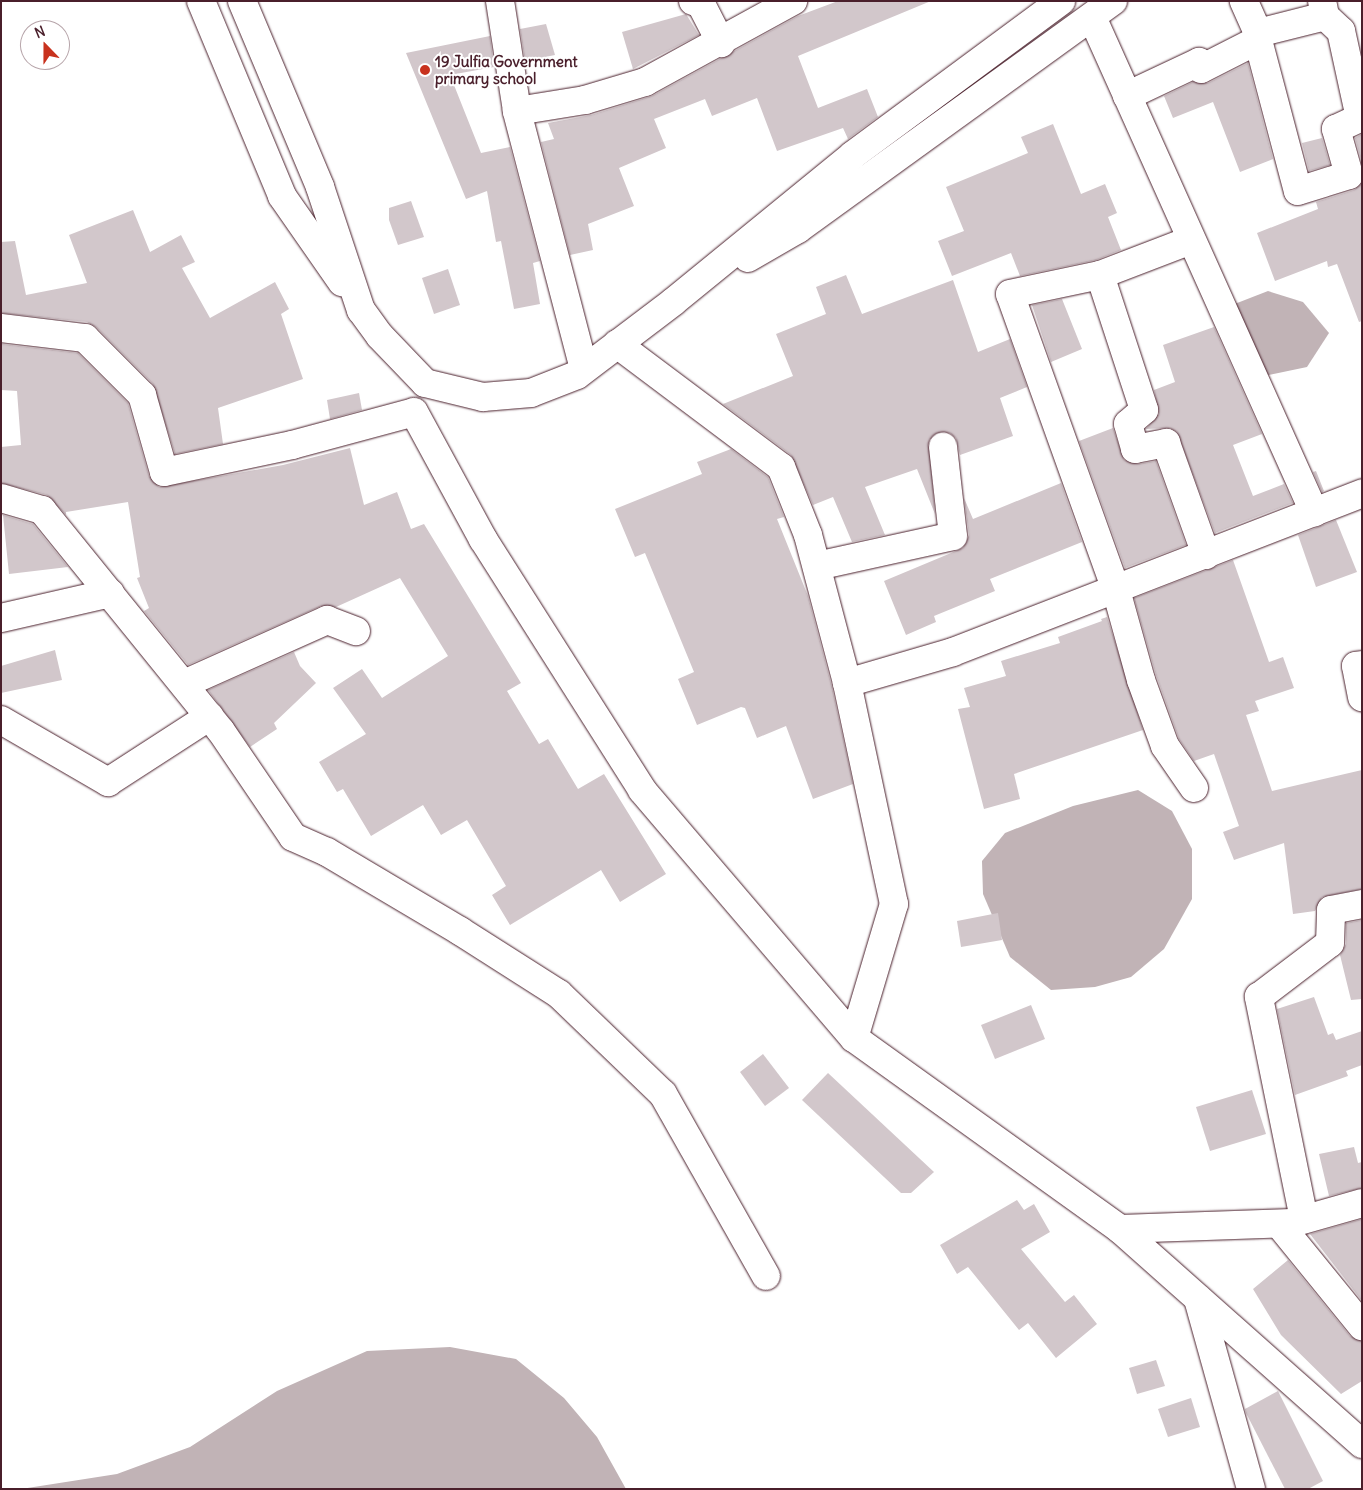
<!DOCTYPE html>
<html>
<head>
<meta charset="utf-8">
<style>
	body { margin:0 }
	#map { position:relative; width:1363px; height:1490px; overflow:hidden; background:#fff; font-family:Delius,sans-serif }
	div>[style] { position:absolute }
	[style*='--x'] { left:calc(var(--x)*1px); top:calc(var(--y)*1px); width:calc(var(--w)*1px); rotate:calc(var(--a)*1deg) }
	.water>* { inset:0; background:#c1b3b6 }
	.building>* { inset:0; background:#d2c7cb }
	.roads { filter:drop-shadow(0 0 1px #4a1f2b) drop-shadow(0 0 1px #4a1f2b) }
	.minor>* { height:28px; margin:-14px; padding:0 14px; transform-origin:14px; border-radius:14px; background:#fff }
	.dots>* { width:14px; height:14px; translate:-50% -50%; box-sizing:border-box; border:2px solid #fff; border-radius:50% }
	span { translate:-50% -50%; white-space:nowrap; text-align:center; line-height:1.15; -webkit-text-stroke:4px #fff; paint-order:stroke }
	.poi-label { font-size:15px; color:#4a1f2b; font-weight:700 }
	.left { translate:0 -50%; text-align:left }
	.frame { position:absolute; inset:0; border:2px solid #4a1f2b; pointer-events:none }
	.north { position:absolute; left:20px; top:20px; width:50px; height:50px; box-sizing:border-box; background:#fff; border:1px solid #b7a5aa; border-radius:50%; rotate:338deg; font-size:14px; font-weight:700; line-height:20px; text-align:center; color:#4a1f2b }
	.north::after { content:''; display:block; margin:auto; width:18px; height:22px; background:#c8321e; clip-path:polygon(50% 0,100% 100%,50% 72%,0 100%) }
</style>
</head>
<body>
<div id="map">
	<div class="water">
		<i style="clip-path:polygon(1268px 291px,1303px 302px,1329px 333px,1307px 367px,1264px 376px,1232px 305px)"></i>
		<i style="clip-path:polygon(1138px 790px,1172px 811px,1192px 849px,1192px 899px,1164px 949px,1131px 977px,1095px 987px,1051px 990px,1010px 957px,983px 894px,982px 861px,1005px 833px,1073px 806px)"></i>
		<i style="clip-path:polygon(450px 1347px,516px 1359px,564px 1398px,597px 1437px,626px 1489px,21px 1489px,117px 1474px,190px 1447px,277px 1391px,367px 1351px)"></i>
	</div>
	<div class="building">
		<i style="clip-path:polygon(838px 1px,931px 1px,798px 56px,818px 108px,867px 89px,878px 117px,848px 139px,843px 128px,777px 151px,757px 98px,712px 116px,705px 99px,654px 119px,666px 148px,619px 168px,634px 206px,588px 224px,593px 250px,570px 255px,541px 142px,554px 139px,548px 123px,591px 115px,652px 96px,798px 16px)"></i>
		<i style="clip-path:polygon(686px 14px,699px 35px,633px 69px,622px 32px)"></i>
		<i style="clip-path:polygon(546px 24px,555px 55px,525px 61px,520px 29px)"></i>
		<i style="clip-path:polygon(490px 36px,494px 67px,450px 75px,481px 153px,510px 147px,540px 261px,533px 263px,540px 304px,514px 309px,501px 241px,496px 242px,487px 191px,466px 199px,406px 53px)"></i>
		<i style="clip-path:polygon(1248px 63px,1273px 159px,1240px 172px,1213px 102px,1173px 118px,1164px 96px,1193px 82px,1208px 83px)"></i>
		<i style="clip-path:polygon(1053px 124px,1081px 194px,1105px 184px,1117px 213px,1108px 217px,1121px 250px,1096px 260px,1020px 276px,1011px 253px,952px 276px,938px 241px,964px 231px,946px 187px,1028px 153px,1021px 137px)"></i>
		<i style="clip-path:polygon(1362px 134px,1362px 163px,1355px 138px)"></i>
		<i style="clip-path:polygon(1322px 138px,1330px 165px,1309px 171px,1302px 143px)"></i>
		<i style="clip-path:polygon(1362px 183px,1362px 321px,1359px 322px,1337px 264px,1328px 267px,1327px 261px,1275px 281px,1257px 233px,1318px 209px,1316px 202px,1354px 190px)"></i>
		<i style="clip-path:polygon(411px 201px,424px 237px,398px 245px,389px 220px,389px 208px)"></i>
		<i style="clip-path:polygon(133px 210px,150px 252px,181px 235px,195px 262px,182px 268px,210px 318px,275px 282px,289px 309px,281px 314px,303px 379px,218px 408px,223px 444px,175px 454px,153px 384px,96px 327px,87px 322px,1px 313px,1px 242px,15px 241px,26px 295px,87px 283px,69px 235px)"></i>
		<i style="clip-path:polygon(448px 269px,460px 305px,434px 314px,422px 278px)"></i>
		<i style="clip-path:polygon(846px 275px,862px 314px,953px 280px,978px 352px,1010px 339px,1027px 387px,1000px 398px,1013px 436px,960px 455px,956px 438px,950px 433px,941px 432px,929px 440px,935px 514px,917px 469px,865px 487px,885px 535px,852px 542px,833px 497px,813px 505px,791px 455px,723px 404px,793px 376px,776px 334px,826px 314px,816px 287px)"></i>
		<i style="clip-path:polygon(1062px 299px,1082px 349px,1051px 362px,1032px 305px)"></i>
		<i style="clip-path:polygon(1214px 327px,1262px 434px,1233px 445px,1253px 496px,1284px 484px,1293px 503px,1215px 533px,1177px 432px,1170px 428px,1146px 429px,1159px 414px,1154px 390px,1175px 382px,1163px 345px)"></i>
		<i style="clip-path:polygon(1px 344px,78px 353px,128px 403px,149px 476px,159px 487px,283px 465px,350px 448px,364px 505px,397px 492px,411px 529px,424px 524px,521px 683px,507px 691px,539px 744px,548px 739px,578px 789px,604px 774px,666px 874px,620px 902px,601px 870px,510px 925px,492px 895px,506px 886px,467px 820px,441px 835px,423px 805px,371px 836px,343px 789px,337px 792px,319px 762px,366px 734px,333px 688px,362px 669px,382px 698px,448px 656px,400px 578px,336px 607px,321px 606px,188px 665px,144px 611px,149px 608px,137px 578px,140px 577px,128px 502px,66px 512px,66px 515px,47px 495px,1px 483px,1px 447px,21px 445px,17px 391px,1px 390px)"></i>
		<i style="clip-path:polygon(359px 393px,362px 410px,330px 419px,327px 400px)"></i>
		<i style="clip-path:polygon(1113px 428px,1124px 460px,1138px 464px,1156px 461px,1186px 545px,1125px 568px,1079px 441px)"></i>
		<i style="clip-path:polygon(731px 449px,768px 477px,784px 517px,777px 519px,808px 596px,832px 687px,853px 784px,813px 799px,786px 726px,757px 738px,745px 708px,741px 707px,697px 725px,678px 679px,694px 672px,645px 553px,635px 557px,615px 509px,702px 474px,697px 462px)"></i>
		<i style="clip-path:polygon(1316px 471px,1324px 491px,1322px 492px,1313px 472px)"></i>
		<i style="clip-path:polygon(1061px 483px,1082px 542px,990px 579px,995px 591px,934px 616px,936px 622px,906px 635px,884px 581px,963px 548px,969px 535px,964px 498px,973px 519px)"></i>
		<i style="clip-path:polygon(3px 515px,33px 524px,68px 567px,9px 574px)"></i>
		<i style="clip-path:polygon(1336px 520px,1357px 572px,1316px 587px,1298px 535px)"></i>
		<i style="clip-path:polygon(1233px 560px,1269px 662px,1283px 657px,1294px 688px,1255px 701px,1259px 711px,1246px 715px,1272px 791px,1362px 770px,1362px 889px,1322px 897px,1315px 911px,1293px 914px,1284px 843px,1234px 860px,1223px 832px,1239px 826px,1214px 754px,1194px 761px,1179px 739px,1156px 675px,1134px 598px)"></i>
		<i style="clip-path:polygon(1107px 617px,1143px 730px,1014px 774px,1020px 799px,984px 809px,958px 709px,970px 707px,964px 688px,1006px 676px,1001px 661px,1060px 643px,1058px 637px,1102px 621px,1101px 619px)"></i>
		<i style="clip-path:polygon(55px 650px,62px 680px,1px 693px,1px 666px)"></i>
		<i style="clip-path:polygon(294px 652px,300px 666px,316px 683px,274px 723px,277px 729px,250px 747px,208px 690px)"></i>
		<i style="clip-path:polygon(998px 913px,1002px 940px,961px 947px,957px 921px)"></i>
		<i style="clip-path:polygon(1362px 920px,1362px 999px,1351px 1000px,1340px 955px,1346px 944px,1346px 923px)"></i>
		<i style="clip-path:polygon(1314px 997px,1328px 1035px,1333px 1033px,1336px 1040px,1362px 1031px,1362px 1065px,1346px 1071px,1348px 1076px,1295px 1095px,1277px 1009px)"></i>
		<i style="clip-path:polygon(1031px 1005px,1045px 1039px,995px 1059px,981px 1025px)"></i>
		<i style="clip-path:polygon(763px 1054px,789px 1088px,765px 1106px,740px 1072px)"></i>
		<i style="clip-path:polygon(828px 1073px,934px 1172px,911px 1193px,901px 1193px,802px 1100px)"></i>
		<i style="clip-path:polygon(1252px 1090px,1266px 1134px,1210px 1151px,1196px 1107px)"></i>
		<i style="clip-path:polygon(1354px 1147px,1358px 1163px,1362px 1162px,1362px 1188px,1329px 1196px,1319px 1154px)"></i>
		<i style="clip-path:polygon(1017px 1200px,1024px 1210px,1034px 1204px,1050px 1232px,1021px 1249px,1065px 1302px,1074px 1295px,1097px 1324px,1056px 1358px,1028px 1323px,1019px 1330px,968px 1267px,957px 1274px,940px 1245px)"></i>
		<i style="clip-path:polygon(1362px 1219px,1362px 1301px,1310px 1234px)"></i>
		<i style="clip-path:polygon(1288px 1260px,1350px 1336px,1362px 1341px,1362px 1381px,1341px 1394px,1281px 1335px,1253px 1289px)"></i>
		<i style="clip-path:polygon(1156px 1360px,1165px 1386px,1137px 1394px,1129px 1368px)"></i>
		<i style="clip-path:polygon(1278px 1391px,1323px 1481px,1308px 1489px,1285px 1489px,1246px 1413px,1245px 1409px)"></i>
		<i style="clip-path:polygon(1191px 1398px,1200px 1427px,1168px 1437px,1158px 1409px)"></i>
	</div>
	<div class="roads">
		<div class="minor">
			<i style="--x:201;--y:1;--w:211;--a:67.4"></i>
			<i style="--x:282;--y:196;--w:105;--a:55.1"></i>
			<i style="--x:242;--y:1;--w:202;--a:67.2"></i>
			<i style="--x:320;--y:187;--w:130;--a:71.6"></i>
			<i style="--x:361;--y:310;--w:32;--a:54"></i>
			<i style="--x:380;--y:336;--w:65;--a:46.2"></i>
			<i style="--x:425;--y:383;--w:60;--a:13.6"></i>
			<i style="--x:483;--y:397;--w:48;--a:-4.8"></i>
			<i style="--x:531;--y:393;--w:49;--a:-21.4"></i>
			<i style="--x:577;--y:375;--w:121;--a:-37.2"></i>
			<i style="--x:673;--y:302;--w:232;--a:-39.2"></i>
			<i style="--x:853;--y:155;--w:259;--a:-36.5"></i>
			<i style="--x:500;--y:1;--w:111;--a:81.2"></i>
			<i style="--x:693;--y:1;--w:9;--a:21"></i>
			<i style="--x:701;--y:4;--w:44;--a:62.9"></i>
			<i style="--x:1092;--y:17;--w:543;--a:65.84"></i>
			<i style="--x:1258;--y:33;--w:69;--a:-14.2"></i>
			<i style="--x:1258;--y:40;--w:156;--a:75.2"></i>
			<i style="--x:1298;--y:191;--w:53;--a:-17.4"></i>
			<i style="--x:1349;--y:175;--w:48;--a:-105.8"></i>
			<i style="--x:1336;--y:129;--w:26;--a:-25"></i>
			<i style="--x:1360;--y:118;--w:89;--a:-102.3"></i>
			<i style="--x:1341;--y:31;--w:22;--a:-137"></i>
			<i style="--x:1325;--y:16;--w:15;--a:-101"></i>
			<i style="--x:1127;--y:96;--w:80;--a:-25.3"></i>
			<i style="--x:1199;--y:62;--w:7;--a:74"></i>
			<i style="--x:1201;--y:69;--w:64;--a:-27"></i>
			<i style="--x:1258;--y:40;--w:7;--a:-90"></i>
			<i style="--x:1258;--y:33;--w:35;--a:-114"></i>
			<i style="--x:748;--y:258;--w:58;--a:-30.1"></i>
			<i style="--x:798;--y:229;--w:389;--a:-35.9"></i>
			<i style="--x:1100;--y:275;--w:97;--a:-21"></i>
			<i style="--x:1;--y:328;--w:85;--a:6.8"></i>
			<i style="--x:85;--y:338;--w:81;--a:45"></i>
			<i style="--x:142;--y:395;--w:80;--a:74.1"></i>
			<i style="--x:164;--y:472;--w:131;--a:-11.9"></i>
			<i style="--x:292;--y:445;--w:126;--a:-15.1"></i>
			<i style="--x:414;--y:412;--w:145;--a:61.5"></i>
			<i style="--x:483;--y:539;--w:297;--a:57.6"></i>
			<i style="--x:642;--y:790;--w:326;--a:49.5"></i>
			<i style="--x:854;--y:1038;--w:327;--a:35.7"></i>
			<i style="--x:1120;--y:1229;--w:324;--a:41.6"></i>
			<i style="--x:617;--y:344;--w:205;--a:36.9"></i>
			<i style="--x:781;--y:467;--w:73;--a:68.3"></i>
			<i style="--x:808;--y:535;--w:153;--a:75.2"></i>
			<i style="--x:847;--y:683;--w:226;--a:78"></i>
			<i style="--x:894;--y:904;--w:140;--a:106.6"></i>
			<i style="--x:584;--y:369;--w:267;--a:-104.6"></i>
			<i style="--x:517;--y:111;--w:69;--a:-9.2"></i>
			<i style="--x:585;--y:100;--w:63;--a:-16.7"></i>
			<i style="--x:645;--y:82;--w:169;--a:-28.7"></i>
			<i style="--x:1;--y:498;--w:43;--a:16.3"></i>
			<i style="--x:42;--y:510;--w:284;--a:51"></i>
			<i style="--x:221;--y:731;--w:128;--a:55.8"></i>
			<i style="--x:293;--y:837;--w:37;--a:24"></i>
			<i style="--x:327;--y:852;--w:155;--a:30.7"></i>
			<i style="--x:460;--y:931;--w:117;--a:32.5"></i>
			<i style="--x:559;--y:994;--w:144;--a:43.9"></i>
			<i style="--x:663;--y:1094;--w:209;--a:60.5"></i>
			<i style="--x:817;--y:566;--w:139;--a:-12.4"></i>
			<i style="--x:953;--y:536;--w:90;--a:-96.4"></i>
			<i style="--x:1;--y:618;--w:112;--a:-12.9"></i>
			<i style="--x:1362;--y:665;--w:6;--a:171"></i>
			<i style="--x:1356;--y:666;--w:32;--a:79"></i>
			<i style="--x:847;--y:683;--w:110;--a:-16.3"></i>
			<i style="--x:953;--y:652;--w:439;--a:-21.2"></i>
			<i style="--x:184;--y:684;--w:157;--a:-24.1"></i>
			<i style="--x:327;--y:620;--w:31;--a:21"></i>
			<i style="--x:1;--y:720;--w:124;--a:30.1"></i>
			<i style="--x:108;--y:782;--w:121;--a:-32.9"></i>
			<i style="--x:1194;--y:788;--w:51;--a:-124.6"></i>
			<i style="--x:1165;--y:746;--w:70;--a:-110"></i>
			<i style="--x:1141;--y:680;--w:93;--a:-105.5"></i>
			<i style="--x:1116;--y:590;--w:314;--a:-109.7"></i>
			<i style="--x:1010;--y:294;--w:92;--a:-11.9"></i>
			<i style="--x:1100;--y:275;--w:142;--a:71.9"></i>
			<i style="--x:1144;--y:410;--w:21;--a:139"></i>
			<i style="--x:1128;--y:424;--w:26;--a:74"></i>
			<i style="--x:1135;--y:449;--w:32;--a:-11"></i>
			<i style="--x:1166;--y:443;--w:119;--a:70.3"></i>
			<i style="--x:1304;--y:1219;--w:227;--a:-101.5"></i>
			<i style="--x:1259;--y:997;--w:89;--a:-37.3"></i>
			<i style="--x:1330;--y:943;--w:33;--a:-88"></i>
			<i style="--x:1331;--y:910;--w:32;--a:-11"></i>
			<i style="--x:1279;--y:1224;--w:132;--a:50.9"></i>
			<i style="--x:1120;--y:1229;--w:172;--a:-2"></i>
			<i style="--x:1292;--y:1223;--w:73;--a:-15.9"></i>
			<i style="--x:1198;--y:1299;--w:197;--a:74.4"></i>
		</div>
	</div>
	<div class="dots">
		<i style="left:425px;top:70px;background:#c8321e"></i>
	</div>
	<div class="poi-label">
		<span class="left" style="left:435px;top:70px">19 Julfia Government<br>primary school</span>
	</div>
	<div class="frame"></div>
	<div class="north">N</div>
</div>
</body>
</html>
